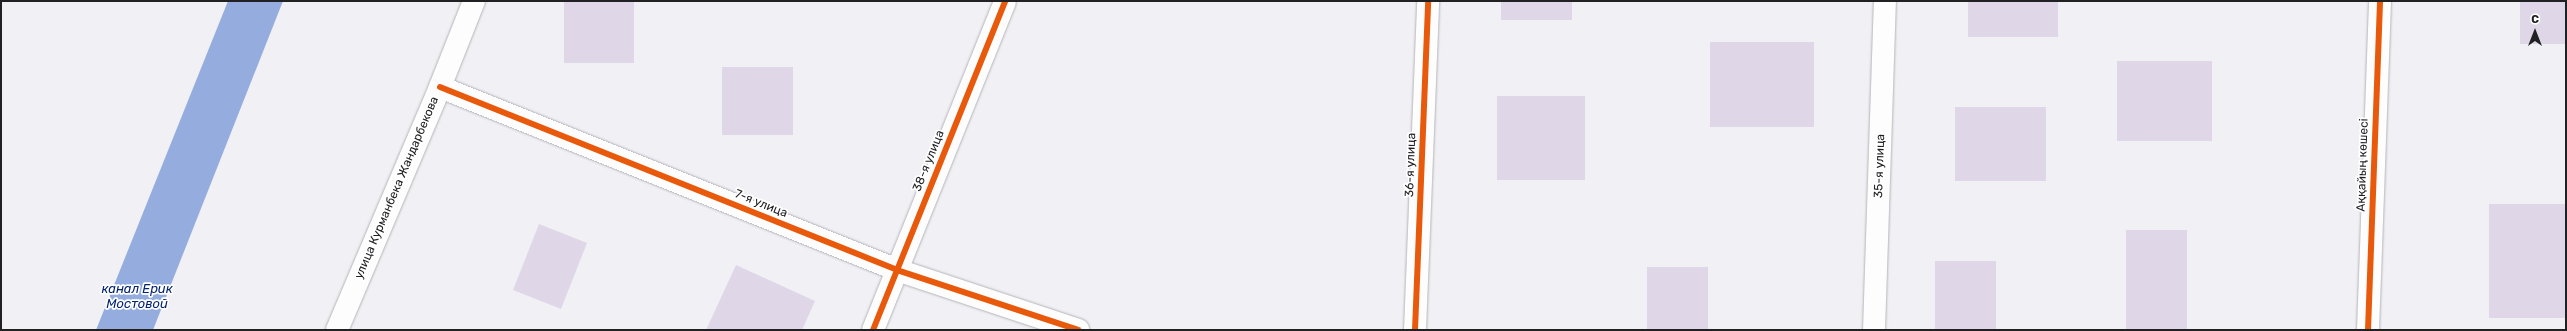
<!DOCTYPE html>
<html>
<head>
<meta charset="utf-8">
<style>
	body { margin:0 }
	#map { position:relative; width:2567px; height:331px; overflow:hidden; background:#f0f0f5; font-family:Rubik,sans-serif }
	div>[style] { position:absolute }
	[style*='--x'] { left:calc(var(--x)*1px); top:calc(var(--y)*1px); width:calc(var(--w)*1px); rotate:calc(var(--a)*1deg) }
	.water>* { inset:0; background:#94adde }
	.building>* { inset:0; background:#dfd7e8 }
	.roads { filter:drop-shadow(0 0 1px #b5b5b8) drop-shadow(0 0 1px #b5b5b8) }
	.minor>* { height:22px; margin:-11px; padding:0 11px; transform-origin:11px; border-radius:11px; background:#fdfdfe }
	.cycleway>* { height:6px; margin:-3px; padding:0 3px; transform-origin:3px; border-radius:3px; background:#e8590c }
	span { translate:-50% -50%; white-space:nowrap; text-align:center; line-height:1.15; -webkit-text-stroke:3.5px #fff; paint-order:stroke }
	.street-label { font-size:12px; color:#212123 }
	.water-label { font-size:13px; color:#022472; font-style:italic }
	.frame { position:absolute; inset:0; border:2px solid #212123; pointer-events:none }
	.north { position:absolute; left:2515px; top:12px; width:40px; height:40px; -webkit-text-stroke:3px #fff; paint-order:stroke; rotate:0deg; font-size:11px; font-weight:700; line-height:16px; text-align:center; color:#212123 }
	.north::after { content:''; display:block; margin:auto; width:14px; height:18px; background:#212123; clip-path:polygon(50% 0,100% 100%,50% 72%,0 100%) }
</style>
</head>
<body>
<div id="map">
	<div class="water">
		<i style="clip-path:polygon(228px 1px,283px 1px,153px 330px,96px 330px)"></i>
	</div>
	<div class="building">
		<i style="clip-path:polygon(564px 1px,634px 1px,634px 63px,564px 63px)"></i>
		<i style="clip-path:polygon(1501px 1px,1572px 1px,1572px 20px,1501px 20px)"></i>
		<i style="clip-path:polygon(1968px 1px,2058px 1px,2058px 37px,1968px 37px)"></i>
		<i style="clip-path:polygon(2520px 1px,2566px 1px,2566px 44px,2520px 44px)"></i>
		<i style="clip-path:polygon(1710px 42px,1814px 42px,1814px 127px,1710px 127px)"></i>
		<i style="clip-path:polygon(2117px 61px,2212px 61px,2212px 141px,2117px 141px)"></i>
		<i style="clip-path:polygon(722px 67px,793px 67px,793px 135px,722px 135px)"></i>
		<i style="clip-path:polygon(1497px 96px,1585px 96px,1585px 180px,1497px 180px)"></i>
		<i style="clip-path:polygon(1955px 107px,2046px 107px,2046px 181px,1955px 181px)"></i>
		<i style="clip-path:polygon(2489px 204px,2566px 204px,2566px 318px,2489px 318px)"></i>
		<i style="clip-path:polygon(539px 224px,587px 243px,561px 309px,513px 290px)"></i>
		<i style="clip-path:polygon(2126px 230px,2187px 230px,2187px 330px,2126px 330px)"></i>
		<i style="clip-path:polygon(1935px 261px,1996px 261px,1996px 330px,1935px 330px)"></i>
		<i style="clip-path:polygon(736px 265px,815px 301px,802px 330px,706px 330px)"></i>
		<i style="clip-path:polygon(1647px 267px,1708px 267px,1708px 330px,1647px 330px)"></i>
	</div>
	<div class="roads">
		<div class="minor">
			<i style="--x:440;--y:87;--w:492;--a:21.8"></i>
			<i style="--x:897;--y:270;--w:191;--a:18.3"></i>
			<i style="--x:337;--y:330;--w:264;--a:-67"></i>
			<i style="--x:440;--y:87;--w:92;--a:-68.4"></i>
			<i style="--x:873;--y:330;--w:354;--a:-68.1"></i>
			<i style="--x:1415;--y:330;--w:329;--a:-87.7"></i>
			<i style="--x:1874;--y:330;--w:329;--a:-88.1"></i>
			<i style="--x:2368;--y:330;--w:329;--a:-87.9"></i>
		</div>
	</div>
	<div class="cycleway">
		<i style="--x:440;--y:87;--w:492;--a:21.8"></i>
		<i style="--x:897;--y:270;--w:191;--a:18.3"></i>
		<i style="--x:873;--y:330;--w:354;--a:-68.1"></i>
		<i style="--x:1415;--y:330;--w:329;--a:-87.7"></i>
		<i style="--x:2368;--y:330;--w:329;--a:-87.9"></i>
	</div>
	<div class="street-label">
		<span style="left:929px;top:161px;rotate:-68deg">38-я улица</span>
		<span style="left:1411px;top:165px;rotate:-88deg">36-я улица</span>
		<span style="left:2363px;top:165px;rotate:-88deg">Аққайың көшесі</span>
		<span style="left:1880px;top:166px;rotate:-88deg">35-я улица</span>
		<span style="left:397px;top:188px;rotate:-67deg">улица Курманбека Жандарбекова</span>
		<span style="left:761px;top:204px;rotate:22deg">7-я улица</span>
	</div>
	<div class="water-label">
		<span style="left:137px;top:297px">канал Ерик<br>Мостовой</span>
	</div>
	<div class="frame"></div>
	<div class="north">С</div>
</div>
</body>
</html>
